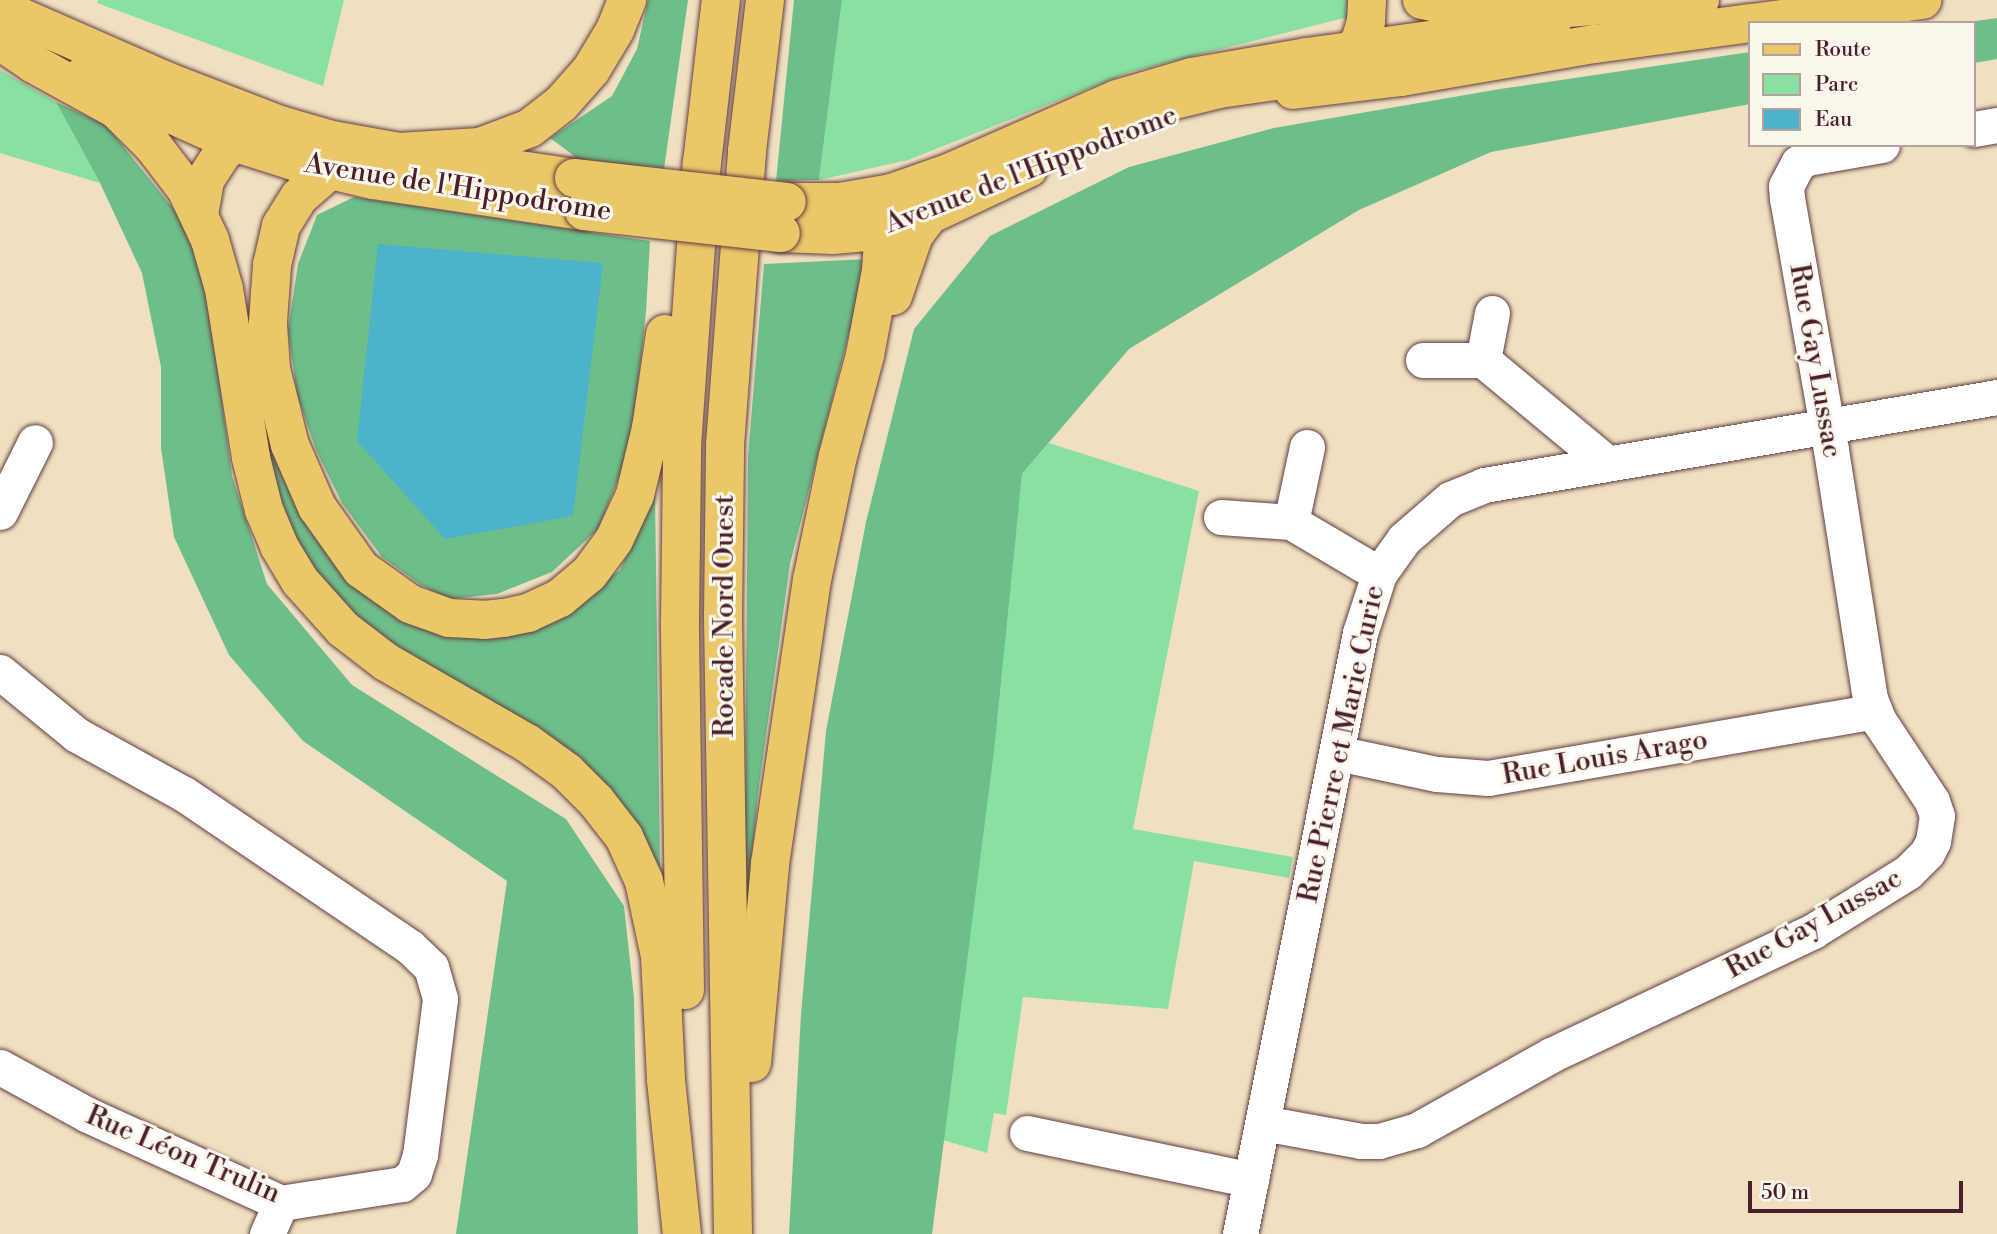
<!DOCTYPE html>
<html>
<head>
<meta charset="utf-8">
<style>
	body { margin:0 }
	#map { position:relative; width:1997px; height:1234px; overflow:hidden; background:#f0e0c1; font-family:"Libre Bodoni",serif }
	div>[style] { position:absolute }
	[style*='--x'] { left:calc(var(--x)*1px); top:calc(var(--y)*1px); width:calc(var(--w)*1px); rotate:calc(var(--a)*1deg) }
	.green>* { inset:0; background:#89e0a3 }
	.forest>* { inset:0; background:#6ebe89 }
	.water>* { inset:0; background:#4cb3cb }
	.roads { filter:drop-shadow(0 0 2px #633c42) drop-shadow(0 0 2px #633c42) }
	.minor>* { height:35px; margin:-17.5px; padding:0 17.5px; transform-origin:17.5px; border-radius:17.5px; background:#fff }
	.major>* { height:38px; margin:-19px; padding:0 19px; transform-origin:19px; border-radius:19px; background:#eac769 }
	.highway>* { height:38px; margin:-19px; padding:0 19px; transform-origin:19px; border-radius:19px; background:#eac769 }
	.bridges { filter:drop-shadow(0 0 2px #633c42) drop-shadow(0 0 2px #633c42) }
	.major-bridge>* { height:38px; margin:-19px; padding:0 19px; transform-origin:19px; border-radius:19px; background:#eac769 }
	span { translate:-50% -50%; white-space:nowrap; text-align:center; line-height:1.15; -webkit-text-stroke:6px #fbf7ec; paint-order:stroke }
	.street-label { font-size:28px; color:#4a1f2b }
	.legend { position:absolute; left:1748px; top:21px; width:228px; height:126px; box-sizing:border-box; background:#fbf7ec; border:2px solid #b4a19f; margin:0; padding:9px 12px; list-style:none; font-size:21px; color:#4a1f2b }
	.legend li { display:flex; align-items:center; gap:14px; height:35px }
	.legend b { width:35px; border:2px solid #b4a19f }
	.scale { position:absolute; left:1748px; top:1181px; width:215px; height:32px; box-sizing:border-box; border:4px solid #4a1f2b; border-top:0; padding-left:9px; font-size:21px; line-height:24px; white-space:nowrap; color:#4a1f2b; -webkit-text-stroke:5px #fbf7ec; paint-order:stroke }
</style>
</head>
<body>
<div id="map">
	<div class="green">
		<i style="clip-path:polygon(98px 0,344px 0,323px 86px,97px 3px)"></i>
		<i style="clip-path:polygon(842px 0,1352px 0,1348px 17px,1130px 72px,908px 160px,819px 180px)"></i>
		<i style="clip-path:polygon(0 70px,56px 102px,100px 183px,0 153px)"></i>
		<i style="clip-path:polygon(1049px 443px,1199px 491px,1133px 829px,1293px 857px,1289px 878px,1194px 861px,1168px 1009px,1023px 997px,1006px 1115px,994px 1113px,987px 1153px,943px 1140px,1022px 474px)"></i>
	</div>
	<div class="forest">
		<i style="clip-path:polygon(648px 0,688px 0,664px 169px,581px 161px,550px 138px,612px 96px,637px 49px)"></i>
		<i style="clip-path:polygon(794px 0,842px 0,819px 180px,776px 181px)"></i>
		<i style="clip-path:polygon(1997px 18px,1997px 59px,1974px 63px,1974px 23px,1962px 23px)"></i>
		<i style="clip-path:polygon(1750px 52px,1750px 104px,1491px 152px,1359px 210px,1129px 349px,1022px 474px,994px 751px,932px 1234px,789px 1234px,801px 1014px,826px 731px,866px 522px,914px 329px,990px 236px,1129px 167px,1274px 128px,1500px 89px)"></i>
		<i style="clip-path:polygon(56px 102px,106px 125px,184px 222px,201px 271px,213px 335px,232px 476px,267px 584px,352px 685px,566px 819px,624px 906px,634px 998px,638px 1234px,456px 1234px,507px 881px,303px 741px,229px 655px,174px 537px,161px 448px,161px 367px,142px 273px,100px 183px)"></i>
		<i style="clip-path:polygon(354px 197px,650px 241px,646px 312px,634px 423px,625px 463px,598px 529px,552px 572px,497px 594px,450px 599px,421px 585px,382px 557px,342px 503px,316px 450px,297px 394px,288px 330px,298px 264px,317px 215px)"></i>
		<i style="clip-path:polygon(868px 259px,790px 564px,758px 793px,744px 941px,748px 456px,764px 264px)"></i>
		<i style="clip-path:polygon(256px 348px,282px 475px,327px 551px,387px 610px,556px 616px,620px 570px,655px 493px,660px 868px,613px 794px,337px 607px,295px 540px,271px 470px)"></i>
	</div>
	<div class="water">
		<i style="clip-path:polygon(378px 244px,603px 263px,573px 516px,445px 539px,357px 441px)"></i>
	</div>
	<div class="roads">
		<div class="minor">
			<i style="--x:1974;--y:129;--w:23;--a:-10"></i>
			<i style="--x:1492;--y:313;--w:48;--a:100.8"></i>
			<i style="--x:1483;--y:360;--w:161;--a:39.7"></i>
			<i style="--x:1423;--y:360;--w:60;--a:0"></i>
			<i style="--x:1307;--y:447;--w:77;--a:102"></i>
			<i style="--x:1291;--y:522;--w:102;--a:30.6"></i>
			<i style="--x:0;--y:512;--w:78;--a:-63.4"></i>
			<i style="--x:1221;--y:517;--w:70;--a:4.1"></i>
			<i style="--x:0;--y:672;--w:99;--a:39.3"></i>
			<i style="--x:77;--y:735;--w:122;--a:28.9"></i>
			<i style="--x:184;--y:794;--w:273;--a:34.1"></i>
			<i style="--x:410;--y:947;--w:29;--a:44"></i>
			<i style="--x:431;--y:967;--w:33;--a:74"></i>
			<i style="--x:440;--y:999;--w:157;--a:97.3"></i>
			<i style="--x:420;--y:1155;--w:20;--a:108"></i>
			<i style="--x:414;--y:1174;--w:16;--a:140"></i>
			<i style="--x:402;--y:1184;--w:122;--a:171.1"></i>
			<i style="--x:281;--y:1203;--w:214;--a:-155.5"></i>
			<i style="--x:86;--y:1114;--w:98;--a:-151.3"></i>
			<i style="--x:1337;--y:753;--w:102;--a:11.9"></i>
			<i style="--x:1437;--y:774;--w:51;--a:4.5"></i>
			<i style="--x:1488;--y:778;--w:392;--a:-9.8"></i>
			<i style="--x:1263;--y:1123;--w:100;--a:10.4"></i>
			<i style="--x:1361;--y:1141;--w:18;--a:0"></i>
			<i style="--x:1379;--y:1141;--w:40;--a:-16"></i>
			<i style="--x:1417;--y:1130;--w:154;--a:-29.2"></i>
			<i style="--x:1551;--y:1055;--w:290;--a:-25.3"></i>
			<i style="--x:1813;--y:931;--w:112;--a:-31.8"></i>
			<i style="--x:1908;--y:872;--w:27;--a:-45"></i>
			<i style="--x:1927;--y:853;--w:13;--a:-63"></i>
			<i style="--x:1933;--y:841;--w:25;--a:-81"></i>
			<i style="--x:1937;--y:816;--w:16;--a:-108"></i>
			<i style="--x:1932;--y:801;--w:96;--a:-123.5"></i>
			<i style="--x:1879;--y:721;--w:24;--a:-112"></i>
			<i style="--x:1870;--y:699;--w:252;--a:-98.9"></i>
			<i style="--x:1831;--y:450;--w:255;--a:-99.9"></i>
			<i style="--x:1787;--y:199;--w:13;--a:-94"></i>
			<i style="--x:1786;--y:186;--w:26;--a:-62"></i>
			<i style="--x:1798;--y:163;--w:10;--a:-29"></i>
			<i style="--x:1807;--y:158;--w:76;--a:-9.8"></i>
			<i style="--x:1027;--y:1133;--w:229;--a:11.8"></i>
			<i style="--x:267;--y:1234;--w:34;--a:-66"></i>
			<i style="--x:1240;--y:1234;--w:613;--a:-78.71"></i>
			<i style="--x:1360;--y:633;--w:62;--a:-72.1"></i>
			<i style="--x:1379;--y:574;--w:43;--a:-54.5"></i>
			<i style="--x:1404;--y:539;--w:61;--a:-41"></i>
			<i style="--x:1450;--y:499;--w:37;--a:-22"></i>
			<i style="--x:1484;--y:485;--w:520;--a:-9.73"></i>
		</div>
		<div class="major">
			<i style="--x:0;--y:8;--w:181;--a:23.7"></i>
			<i style="--x:166;--y:81;--w:122;--a:21.1"></i>
			<i style="--x:280;--y:125;--w:54;--a:16.1"></i>
			<i style="--x:332;--y:140;--w:68;--a:10.2"></i>
			<i style="--x:399;--y:152;--w:177;--a:8.5"></i>
			<i style="--x:1636;--y:11;--w:65;--a:-9.8"></i>
			<i style="--x:1752;--y:23;--w:172;--a:-7.7"></i>
			<i style="--x:84;--y:75;--w:163;--a:24.2"></i>
			<i style="--x:233;--y:142;--w:66;--a:17.6"></i>
			<i style="--x:296;--y:162;--w:79;--a:13.2"></i>
			<i style="--x:373;--y:180;--w:213;--a:8.4"></i>
			<i style="--x:1293;--y:90;--w:109;--a:-6.9"></i>
			<i style="--x:1401;--y:77;--w:197;--a:-9.7"></i>
			<i style="--x:1595;--y:44;--w:156;--a:-7.7"></i>
			<i style="--x:787;--y:202;--w:53;--a:0"></i>
			<i style="--x:840;--y:202;--w:53;--a:-9.8"></i>
			<i style="--x:892;--y:193;--w:63;--a:-19.6"></i>
			<i style="--x:951;--y:172;--w:181;--a:-23.7"></i>
			<i style="--x:1117;--y:99;--w:78;--a:-16.3"></i>
			<i style="--x:1192;--y:77;--w:117;--a:-9.9"></i>
			<i style="--x:1307;--y:57;--w:247;--a:-7.9"></i>
			<i style="--x:781;--y:233;--w:52;--a:2.2"></i>
			<i style="--x:833;--y:235;--w:45;--a:-5.1"></i>
			<i style="--x:878;--y:231;--w:53;--a:-17.4"></i>
			<i style="--x:929;--y:215;--w:110;--a:-25.2"></i>
		</div>
		<div class="highway">
			<i style="--x:1422;--y:0;--w:44;--a:11.8"></i>
			<i style="--x:1465;--y:9;--w:53;--a:3.2"></i>
			<i style="--x:1518;--y:12;--w:150;--a:-4.6"></i>
			<i style="--x:0;--y:41;--w:41;--a:34.1"></i>
			<i style="--x:34;--y:64;--w:94;--a:28.8"></i>
			<i style="--x:116;--y:109;--w:54;--a:45"></i>
			<i style="--x:154;--y:147;--w:53;--a:52.7"></i>
			<i style="--x:186;--y:189;--w:56;--a:64.8"></i>
			<i style="--x:210;--y:240;--w:51;--a:74.1"></i>
			<i style="--x:224;--y:289;--w:171;--a:80.9"></i>
			<i style="--x:251;--y:458;--w:54;--a:76"></i>
			<i style="--x:264;--y:510;--w:39;--a:67"></i>
			<i style="--x:279;--y:546;--w:41;--a:59"></i>
			<i style="--x:300;--y:581;--w:64;--a:48.1"></i>
			<i style="--x:343;--y:629;--w:54;--a:37.5"></i>
			<i style="--x:386;--y:662;--w:163;--a:29.9"></i>
			<i style="--x:527;--y:743;--w:49;--a:35.9"></i>
			<i style="--x:567;--y:772;--w:41;--a:45"></i>
			<i style="--x:596;--y:801;--w:46;--a:52.1"></i>
			<i style="--x:624;--y:837;--w:48;--a:65.6"></i>
			<i style="--x:644;--y:881;--w:77;--a:78"></i>
			<i style="--x:660;--y:956;--w:124;--a:87.2"></i>
			<i style="--x:666;--y:1080;--w:155;--a:84.1"></i>
			<i style="--x:399;--y:152;--w:81;--a:-3.5"></i>
			<i style="--x:480;--y:147;--w:53;--a:-20.8"></i>
			<i style="--x:530;--y:128;--w:39;--a:-38"></i>
			<i style="--x:561;--y:104;--w:45;--a:-48.6"></i>
			<i style="--x:591;--y:70;--w:47;--a:-59"></i>
			<i style="--x:615;--y:30;--w:32;--a:-68"></i>
			<i style="--x:330;--y:170;--w:41;--a:138.9"></i>
			<i style="--x:299;--y:197;--w:34;--a:122"></i>
			<i style="--x:281;--y:226;--w:40;--a:103"></i>
			<i style="--x:272;--y:265;--w:28;--a:94"></i>
			<i style="--x:270;--y:293;--w:32;--a:94"></i>
			<i style="--x:268;--y:325;--w:44;--a:86.1"></i>
			<i style="--x:271;--y:369;--w:78;--a:76"></i>
			<i style="--x:290;--y:445;--w:68;--a:66.5"></i>
			<i style="--x:317;--y:507;--w:76;--a:54.6"></i>
			<i style="--x:361;--y:569;--w:60;--a:35.5"></i>
			<i style="--x:410;--y:604;--w:41;--a:19.7"></i>
			<i style="--x:449;--y:618;--w:35;--a:3"></i>
			<i style="--x:484;--y:620;--w:20;--a:-6"></i>
			<i style="--x:504;--y:618;--w:25;--a:-12"></i>
			<i style="--x:528;--y:613;--w:35;--a:-25"></i>
			<i style="--x:560;--y:598;--w:38;--a:-40"></i>
			<i style="--x:589;--y:574;--w:42;--a:-53.7"></i>
			<i style="--x:614;--y:540;--w:50;--a:-65"></i>
			<i style="--x:635;--y:495;--w:69;--a:-76.6"></i>
			<i style="--x:651;--y:428;--w:95;--a:-81.5"></i>
			<i style="--x:997;--y:183;--w:73;--a:-33.9"></i>
			<i style="--x:1058;--y:142;--w:111;--a:-20.6"></i>
			<i style="--x:1162;--y:103;--w:59;--a:-13.8"></i>
			<i style="--x:1219;--y:89;--w:93;--a:-8"></i>
			<i style="--x:1311;--y:76;--w:30;--a:-20"></i>
			<i style="--x:1339;--y:66;--w:33;--a:-50"></i>
			<i style="--x:1360;--y:41;--w:21;--a:-73"></i>
			<i style="--x:1366;--y:21;--w:21;--a:-87"></i>
			<i style="--x:199;--y:215;--w:36;--a:-80"></i>
			<i style="--x:205;--y:180;--w:33;--a:-57"></i>
			<i style="--x:223;--y:152;--w:34;--a:-34"></i>
			<i style="--x:251;--y:133;--w:30;--a:-15"></i>
			<i style="--x:893;--y:296;--w:65;--a:-71"></i>
			<i style="--x:914;--y:235;--w:25;--a:-53"></i>
			<i style="--x:685;--y:990;--w:369;--a:-90.8"></i>
			<i style="--x:680;--y:621;--w:175;--a:-89.3"></i>
			<i style="--x:682;--y:446;--w:284;--a:-86"></i>
			<i style="--x:702;--y:163;--w:164;--a:-83.4"></i>
			<i style="--x:752;--y:1063;--w:200;--a:-84.8"></i>
			<i style="--x:770;--y:864;--w:287;--a:-81.6"></i>
			<i style="--x:812;--y:580;--w:127;--a:-78.2"></i>
			<i style="--x:838;--y:456;--w:105;--a:-75"></i>
			<i style="--x:865;--y:355;--w:86;--a:-79.3"></i>
			<i style="--x:881;--y:270;--w:27;--a:-86"></i>
			<i style="--x:883;--y:243;--w:22;--a:-114"></i>
			<i style="--x:874;--y:223;--w:40;--a:-148"></i>
			<i style="--x:733;--y:1234;--w:618;--a:-90.93"></i>
			<i style="--x:723;--y:616;--w:171;--a:-89.3"></i>
			<i style="--x:725;--y:445;--w:295;--a:-85.7"></i>
			<i style="--x:747;--y:151;--w:152;--a:-83.2"></i>
		</div>
	</div>
	<div class="bridges">
		<div class="major-bridge">
			<i style="--x:574;--y:178;--w:214;--a:6.4"></i>
			<i style="--x:584;--y:211;--w:198;--a:6.4"></i>
		</div>
	</div>
	<div class="street-label">
		<span style="left:1031px;top:170px;rotate:-21deg">Avenue de l'Hippodrome</span>
		<span style="left:458px;top:188px;rotate:9deg">Avenue de l'Hippodrome</span>
		<span style="left:1815px;top:361px;rotate:80deg">Rue Gay Lussac</span>
		<span style="left:725px;top:616px;rotate:-90deg">Rocade Nord Ouest</span>
		<span style="left:1342px;top:744px;rotate:-78deg">Rue Pierre et Marie Curie</span>
		<span style="left:1605px;top:758px;rotate:-10deg">Rue Louis Arago</span>
		<span style="left:1814px;top:924px;rotate:-29deg">Rue Gay Lussac</span>
		<span style="left:183px;top:1155px;rotate:23deg">Rue Léon Trulin</span>
	</div>
	<ul class="legend">
	<li><b style="height:9px;background:#eac769"></b>Route</li>
	<li><b style="height:19px;background:#89e0a3"></b>Parc</li>
	<li><b style="height:19px;background:#4cb3cb"></b>Eau</li>
	</ul>
	<div class="scale">50 m</div>
</div>
</body>
</html>
